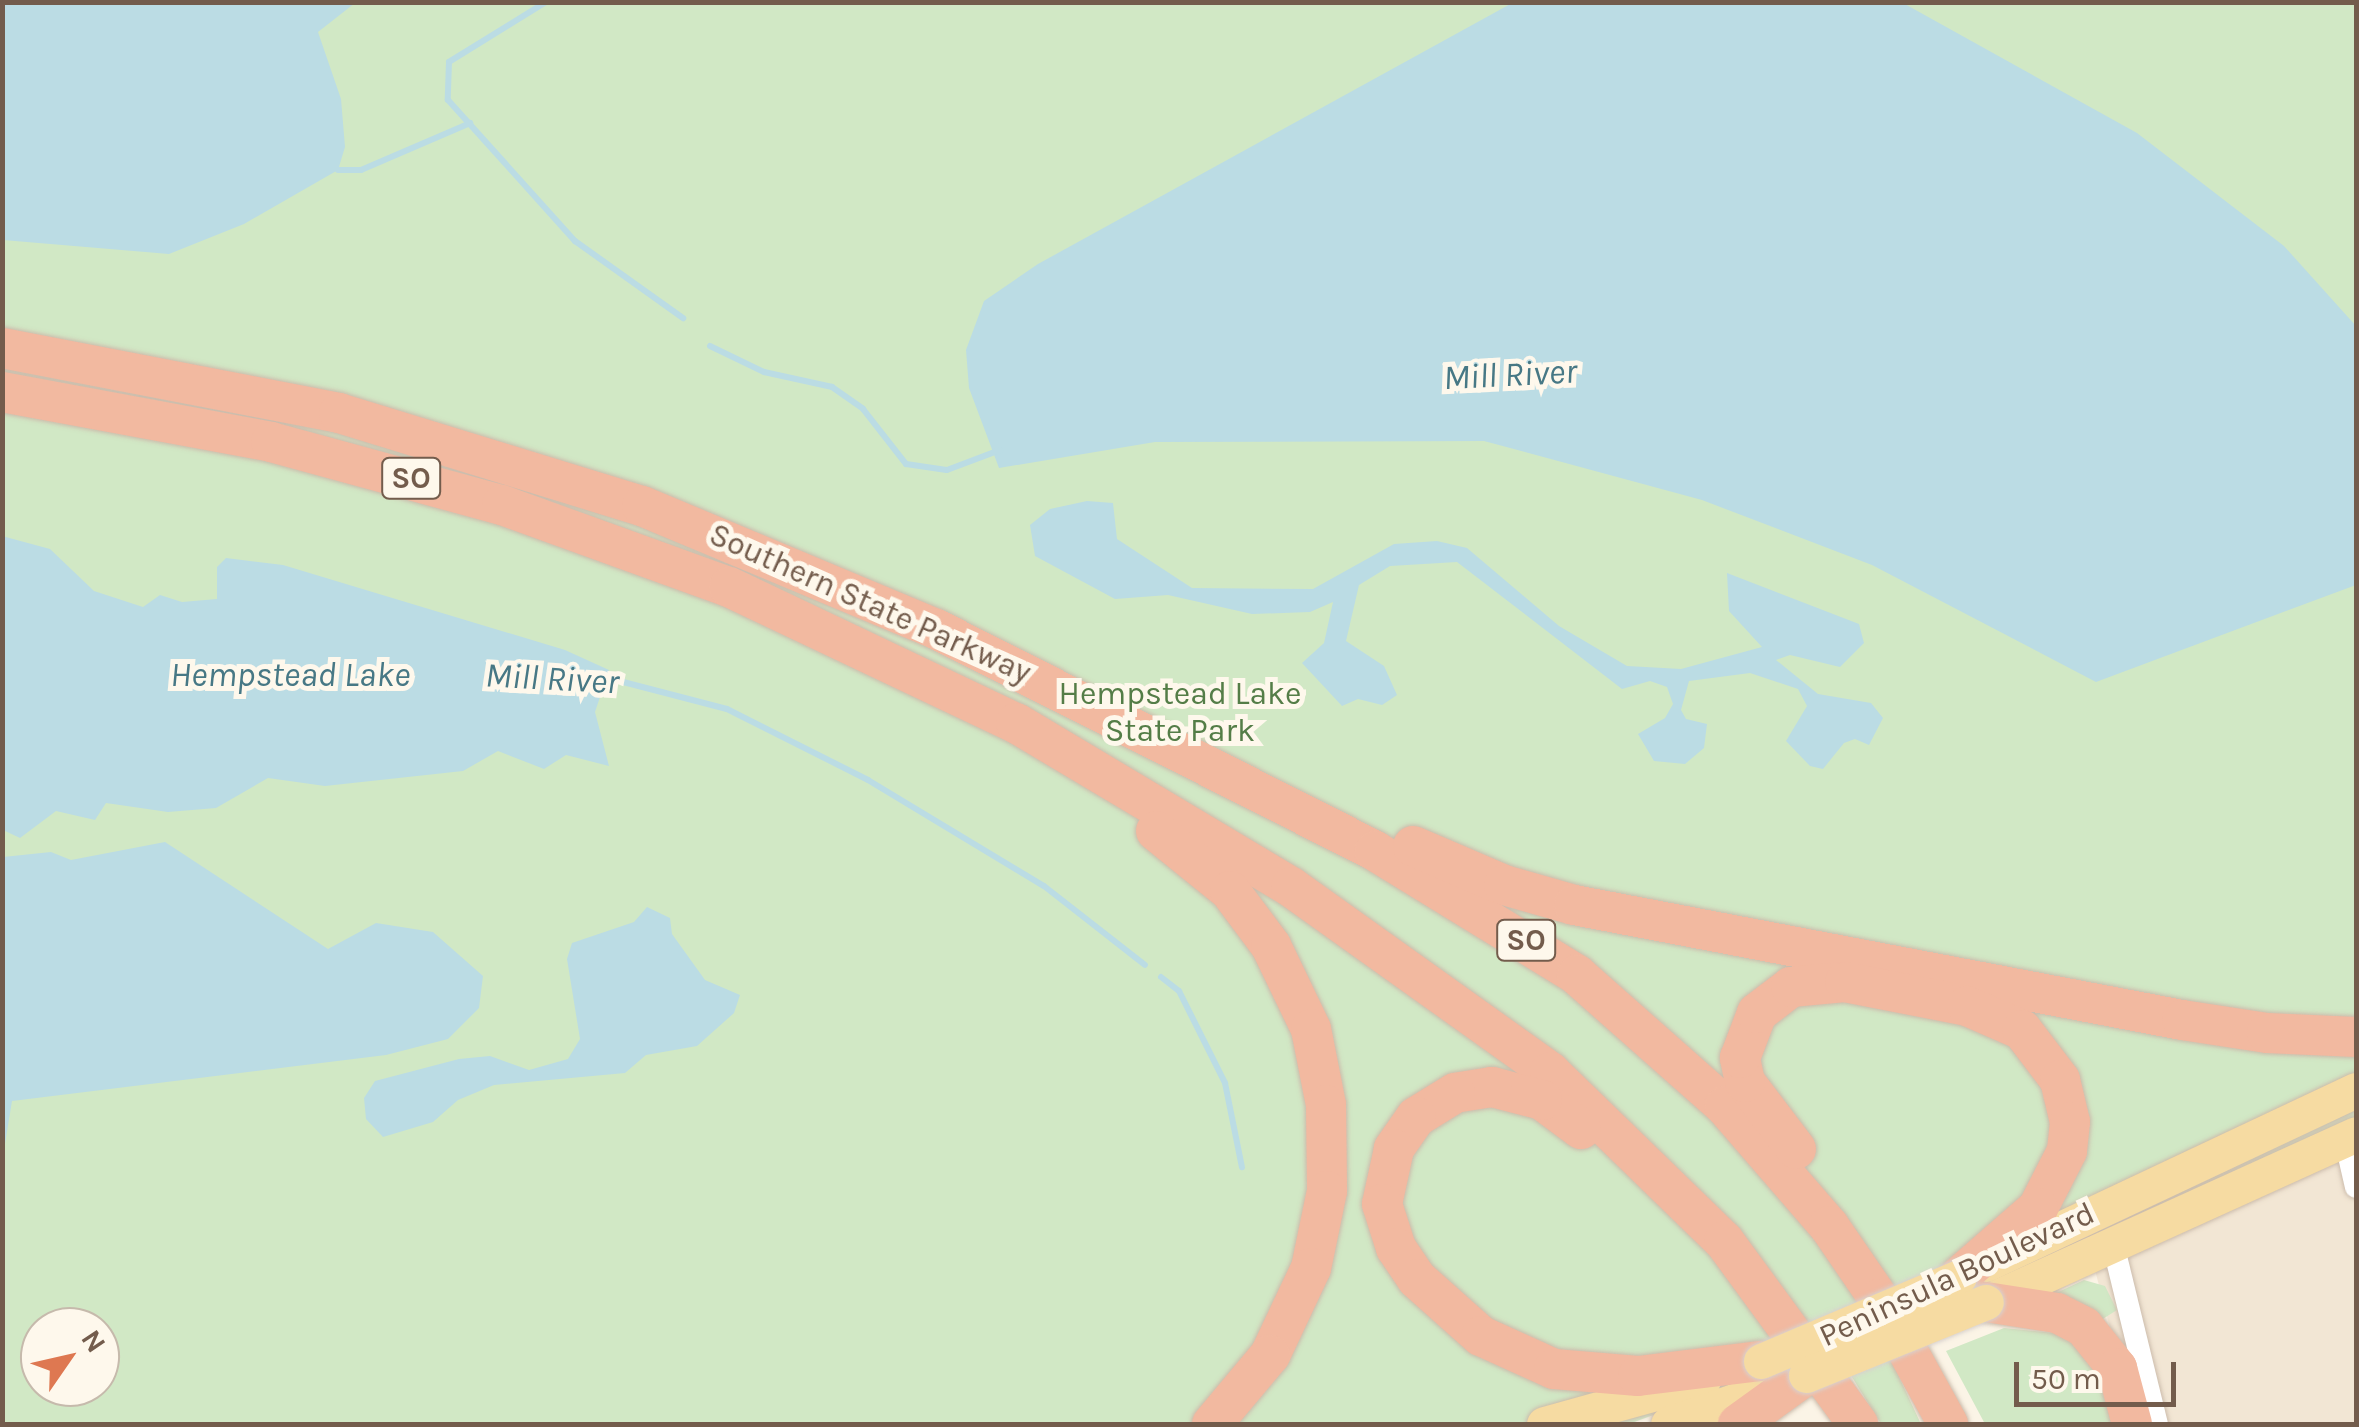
<!DOCTYPE html>
<html>
<head>
<meta charset="utf-8">
<style>
	body { margin:0 }
	#map { position:relative; width:2359px; height:1427px; overflow:hidden; background:#fbf4e6; font-family:Karla,sans-serif }
	div>[style] { position:absolute }
	[style*='--x'] { left:calc(var(--x)*1px); top:calc(var(--y)*1px); width:calc(var(--w)*1px); rotate:calc(var(--a)*1deg) }
	.residential>* { inset:0; background:#f2e6d4 }
	.green>* { inset:0; background:#d1e8c5 }
	.water>* { inset:0; background:#bbdce4 }
	.stream>* { height:6px; margin:-3px; padding:0 3px; transform-origin:3px; border-radius:3px; background:#bbdce4 }
	.roads { filter:drop-shadow(0 0 2px #ccbcac) drop-shadow(0 0 2px #ccbcac) }
	.street>* { height:22px; margin:-11px; padding:0 11px; transform-origin:11px; border-radius:11px; background:#fff }
	.primary>* { height:35px; margin:-17.5px; padding:0 17.5px; transform-origin:17.5px; border-radius:17.5px; background:#f6dba2 }
	.highway>* { height:40px; margin:-20px; padding:0 20px; transform-origin:20px; border-radius:20px; background:#f2b9a0 }
	.bridges { filter:drop-shadow(0 0 2px #d8d1cd) drop-shadow(0 0 2px #d8d1cd) }
	.primary-bridge>* { height:35px; margin:-17.5px; padding:0 17.5px; transform-origin:17.5px; border-radius:17.5px; background:#f6dba2 }
	span { translate:-50% -50%; white-space:nowrap; text-align:center; line-height:1.15; -webkit-text-stroke:10px #fef8ec; paint-order:stroke }
	.shield-label span { padding:2px 8px; background:#fef8ec; border:2px solid; border-radius:8px; -webkit-text-stroke-width:0 }
	.shield-label { font-size:30px; color:#735c4c; font-weight:700 }
	.street-label { font-size:32px; color:#735c4c }
	.park-label { font-size:32px; color:#547d47 }
	.water-label { font-size:35px; color:#477885; font-style:italic }
	.frame { position:absolute; inset:0; border:5px solid #735c4c; pointer-events:none }
	.north { position:absolute; left:20px; top:1307px; width:100px; height:100px; box-sizing:border-box; background:#fef8ec; border:2px solid #c6baac; border-radius:50%; rotate:56deg; font-size:28px; font-weight:700; line-height:40px; text-align:center; color:#735c4c }
	.north::after { content:''; display:block; margin:auto; width:35px; height:45px; background:#de7851; clip-path:polygon(50% 0,100% 100%,50% 72%,0 100%) }
	.scale { position:absolute; left:2014px; top:1362px; width:162px; height:45px; box-sizing:border-box; border:5px solid #735c4c; border-top:0; padding-left:12px; font-size:30px; line-height:35px; white-space:nowrap; color:#735c4c; -webkit-text-stroke:8px #fef8ec; paint-order:stroke }
</style>
</head>
<body>
<div id="map">
	<div class="residential">
		<i style="clip-path:polygon(2356px 1153px,2356px 1424px,2135px 1424px,2089px 1247px)"></i>
	</div>
	<div class="green">
		<i style="clip-path:polygon(evenodd,3px 3px,2356px 3px,2356px 1132px,1878px 1332px,1921px 1424px,1881px 1424px,1834px 1348px,1629px 1424px,3px 1424px,3px 3px,40px 1327px,100px 1327px,100px 1387px,40px 1387px,40px 1327px)"></i>
		<i style="clip-path:polygon(2084px 1280px,2105px 1286px,2117px 1310px,2098px 1322px,2054px 1294px)"></i>
		<i style="clip-path:polygon(2058px 1326px,2105px 1365px,2120px 1424px,1985px 1424px,1946px 1351px,2004px 1328px,2054px 1333px)"></i>
	</div>
	<div class="water">
		<i style="clip-path:polygon(1514px 2px,1903px 3px,2137px 133px,2284px 246px,2356px 326px,2356px 585px,2096px 682px,1872px 565px,1702px 500px,1484px 441px,1155px 442px,999px 468px,969px 388px,966px 350px,984px 301px,1038px 264px)"></i>
		<i style="clip-path:polygon(2px 3px,355px 3px,318px 32px,341px 99px,345px 147px,338px 170px,244px 224px,169px 254px,3px 240px)"></i>
		<i style="clip-path:polygon(1087px 501px,1113px 503px,1117px 539px,1192px 588px,1313px 589px,1394px 544px,1437px 541px,1467px 548px,1559px 626px,1627px 666px,1681px 669px,1762px 647px,1729px 611px,1727px 573px,1859px 624px,1864px 643px,1840px 667px,1790px 655px,1776px 660px,1818px 694px,1871px 703px,1883px 718px,1869px 745px,1855px 739px,1844px 743px,1823px 769px,1810px 766px,1786px 741px,1807px 706px,1798px 689px,1750px 673px,1689px 681px,1681px 710px,1686px 719px,1707px 724px,1704px 748px,1685px 764px,1654px 761px,1638px 734px,1665px 718px,1673px 704px,1667px 687px,1650px 681px,1622px 689px,1457px 562px,1390px 566px,1359px 585px,1346px 641px,1384px 666px,1397px 695px,1382px 705px,1358px 699px,1342px 706px,1302px 663px,1324px 643px,1333px 602px,1310px 612px,1252px 614px,1168px 595px,1115px 599px,1035px 556px,1030px 525px,1050px 509px)"></i>
		<i style="clip-path:polygon(2px 536px,50px 549px,94px 591px,143px 607px,160px 595px,182px 602px,217px 599px,217px 567px,226px 558px,283px 565px,565px 650px,609px 670px,595px 712px,609px 766px,566px 755px,544px 769px,498px 751px,463px 771px,325px 786px,268px 778px,216px 808px,168px 812px,106px 803px,95px 820px,56px 811px,20px 838px,3px 830px)"></i>
		<i style="clip-path:polygon(165px 842px,328px 949px,376px 923px,433px 932px,483px 976px,479px 1008px,448px 1039px,386px 1055px,12px 1101px,3px 1156px,3px 857px,51px 852px,71px 860px)"></i>
		<i style="clip-path:polygon(647px 907px,670px 918px,672px 934px,705px 980px,740px 995px,734px 1013px,697px 1046px,646px 1055px,625px 1073px,494px 1085px,458px 1100px,433px 1122px,383px 1137px,366px 1119px,364px 1098px,375px 1081px,459px 1059px,490px 1056px,529px 1070px,568px 1059px,580px 1039px,567px 959px,572px 943px,634px 922px)"></i>
	</div>
	<div class="stream">
		<i style="--x:546;--y:2;--w:114;--a:148.3"></i>
		<i style="--x:449;--y:62;--w:38;--a:92"></i>
		<i style="--x:448;--y:100;--w:190;--a:48"></i>
		<i style="--x:575;--y:241;--w:133;--a:35.5"></i>
		<i style="--x:338;--y:170;--w:23;--a:0"></i>
		<i style="--x:361;--y:170;--w:119;--a:-23.3"></i>
		<i style="--x:710;--y:346;--w:60;--a:25.7"></i>
		<i style="--x:764;--y:372;--w:70;--a:12.4"></i>
		<i style="--x:832;--y:387;--w:38;--a:35"></i>
		<i style="--x:863;--y:409;--w:70;--a:52"></i>
		<i style="--x:906;--y:464;--w:41;--a:8.3"></i>
		<i style="--x:947;--y:470;--w:57;--a:-20.7"></i>
		<i style="--x:604;--y:677;--w:127;--a:14.6"></i>
		<i style="--x:727;--y:709;--w:158;--a:26.7"></i>
		<i style="--x:868;--y:780;--w:205;--a:31.1"></i>
		<i style="--x:1044;--y:886;--w:128;--a:38"></i>
		<i style="--x:1161;--y:977;--w:23;--a:38"></i>
		<i style="--x:1179;--y:991;--w:103;--a:63.4"></i>
		<i style="--x:1225;--y:1083;--w:86;--a:78.6"></i>
	</div>
	<div class="roads">
		<div class="street">
			<i style="--x:2345;--y:1139;--w:49;--a:77.1"></i>
			<i style="--x:2113;--y:1244;--w:185;--a:76.3"></i>
		</div>
		<div class="primary">
			<i style="--x:1986;--y:1264;--w:409;--a:-25.2"></i>
			<i style="--x:1986;--y:1302;--w:406;--a:-24.4"></i>
			<i style="--x:1544;--y:1424;--w:165;--a:-15.5"></i>
			<i style="--x:1668;--y:1424;--w:119;--a:-19.2"></i>
		</div>
		<div class="highway">
			<i style="--x:2;--y:348;--w:343;--a:10.9"></i>
			<i style="--x:339;--y:413;--w:317;--a:17.1"></i>
			<i style="--x:642;--y:506;--w:319;--a:22.7"></i>
			<i style="--x:936;--y:629;--w:492;--a:26.8"></i>
			<i style="--x:1375;--y:851;--w:237;--a:31.5"></i>
			<i style="--x:1577;--y:975;--w:198;--a:41.5"></i>
			<i style="--x:1725;--y:1106;--w:159;--a:49.1"></i>
			<i style="--x:1829;--y:1226;--w:88;--a:55.6"></i>
			<i style="--x:1879;--y:1299;--w:143;--a:61.1"></i>
			<i style="--x:2;--y:392;--w:274;--a:10.5"></i>
			<i style="--x:271;--y:442;--w:239;--a:15.3"></i>
			<i style="--x:502;--y:505;--w:241;--a:19.9"></i>
			<i style="--x:729;--y:587;--w:318;--a:25.4"></i>
			<i style="--x:1016;--y:723;--w:320;--a:30.8"></i>
			<i style="--x:1291;--y:887;--w:318;--a:35.5"></i>
			<i style="--x:1550;--y:1072;--w:243;--a:44.2"></i>
			<i style="--x:1724;--y:1241;--w:227;--a:53.8"></i>
			<i style="--x:1156;--y:831;--w:95;--a:39"></i>
			<i style="--x:1230;--y:891;--w:69;--a:53.3"></i>
			<i style="--x:1271;--y:946;--w:92;--a:64.3"></i>
			<i style="--x:1311;--y:1029;--w:77;--a:78.8"></i>
			<i style="--x:1326;--y:1105;--w:86;--a:89.3"></i>
			<i style="--x:1327;--y:1191;--w:79;--a:101.7"></i>
			<i style="--x:1311;--y:1268;--w:96;--a:115.2"></i>
			<i style="--x:1270;--y:1355;--w:90;--a:130"></i>
			<i style="--x:1413;--y:846;--w:99;--a:23.2"></i>
			<i style="--x:1504;--y:885;--w:73;--a:15.9"></i>
			<i style="--x:1574;--y:905;--w:619;--a:10.71"></i>
			<i style="--x:2182;--y:1020;--w:86;--a:8.7"></i>
			<i style="--x:2267;--y:1033;--w:89;--a:2.6"></i>
			<i style="--x:1581;--y:1129;--w:49;--a:-143.4"></i>
			<i style="--x:1542;--y:1100;--w:52;--a:-165.4"></i>
			<i style="--x:1492;--y:1087;--w:37;--a:171"></i>
			<i style="--x:1455;--y:1093;--w:46;--a:148.4"></i>
			<i style="--x:1416;--y:1117;--w:39;--a:125"></i>
			<i style="--x:1394;--y:1149;--w:56;--a:102.3"></i>
			<i style="--x:1382;--y:1204;--w:46;--a:72.3"></i>
			<i style="--x:1396;--y:1248;--w:37;--a:56"></i>
			<i style="--x:1417;--y:1279;--w:86;--a:41.7"></i>
			<i style="--x:1481;--y:1336;--w:80;--a:24.3"></i>
			<i style="--x:1554;--y:1369;--w:84;--a:4.8"></i>
			<i style="--x:1638;--y:1376;--w:124;--a:-7"></i>
			<i style="--x:1796;--y:1149;--w:84;--a:-127.3"></i>
			<i style="--x:1745;--y:1082;--w:25;--a:-102"></i>
			<i style="--x:1740;--y:1058;--w:48;--a:-69.3"></i>
			<i style="--x:1757;--y:1013;--w:43;--a:-37.4"></i>
			<i style="--x:1791;--y:987;--w:54;--a:-5.3"></i>
			<i style="--x:1845;--y:982;--w:124;--a:11.1"></i>
			<i style="--x:1967;--y:1006;--w:60;--a:23.6"></i>
			<i style="--x:2022;--y:1030;--w:63;--a:52.8"></i>
			<i style="--x:2060;--y:1080;--w:43;--a:76.6"></i>
			<i style="--x:2070;--y:1122;--w:29;--a:96"></i>
			<i style="--x:2067;--y:1151;--w:64;--a:117"></i>
			<i style="--x:2038;--y:1208;--w:105;--a:138.9"></i>
			<i style="--x:1986;--y:1302;--w:72;--a:8.8"></i>
			<i style="--x:2057;--y:1313;--w:30;--a:27"></i>
			<i style="--x:2084;--y:1327;--w:53;--a:51.2"></i>
			<i style="--x:2117;--y:1368;--w:58;--a:75"></i>
			<i style="--x:1738;--y:1424;--w:84;--a:-35.8"></i>
		</div>
	</div>
	<div class="bridges">
		<div class="primary-bridge">
			<i style="--x:1761;--y:1361;--w:215;--a:-23"></i>
			<i style="--x:1806;--y:1375;--w:194;--a:-22.1"></i>
		</div>
	</div>
	<div class="shield-label">
		<span style="left:411px;top:478px">SO</span>
		<span style="left:1526px;top:940px">SO</span>
	</div>
	<div class="street-label">
		<span style="left:870px;top:604px;rotate:24deg">Southern State Parkway</span>
		<span style="left:1957px;top:1275px;rotate:-25deg">Peninsula Boulevard</span>
	</div>
	<div class="park-label">
		<span style="left:1180px;top:713px">Hempstead Lake<br>State Park</span>
	</div>
	<div class="water-label">
		<span style="left:1510px;top:375px;rotate:-3deg">Mill River</span>
		<span style="left:290px;top:675px">Hempstead Lake</span>
		<span style="left:552px;top:679px;rotate:3deg">Mill River</span>
	</div>
	<div class="frame"></div>
	<div class="north">N</div>
	<div class="scale">50 m</div>
</div>
</body>
</html>
